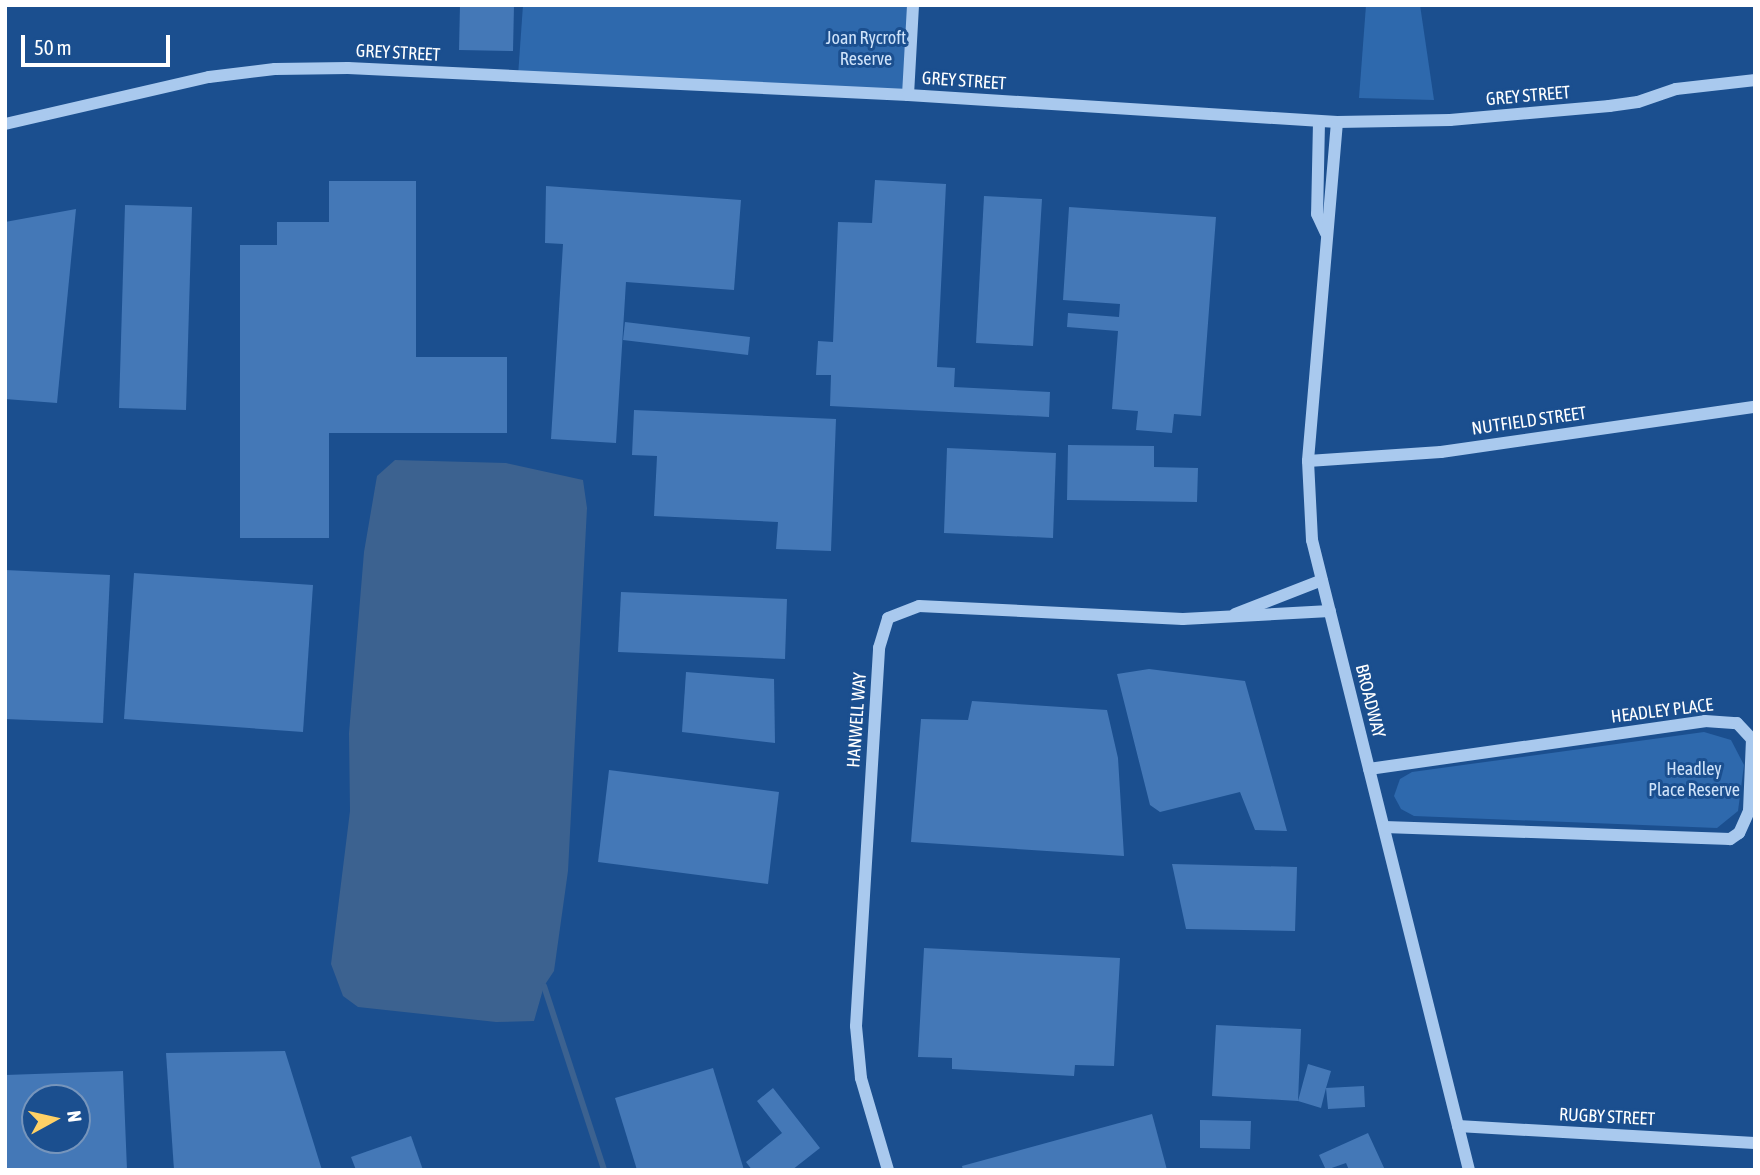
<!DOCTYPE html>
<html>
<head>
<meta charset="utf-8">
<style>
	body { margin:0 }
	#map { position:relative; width:1760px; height:1175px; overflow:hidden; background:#1b4f8f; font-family:"Asap Condensed",sans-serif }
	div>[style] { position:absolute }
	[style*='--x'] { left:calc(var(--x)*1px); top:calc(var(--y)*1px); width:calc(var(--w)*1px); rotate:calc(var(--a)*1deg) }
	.green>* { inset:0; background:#2e69ad }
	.water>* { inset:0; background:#3c6290 }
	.stream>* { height:6px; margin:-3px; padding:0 3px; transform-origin:3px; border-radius:3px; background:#3c6290 }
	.building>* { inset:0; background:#4478b7 }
	.minor>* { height:12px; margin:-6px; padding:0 6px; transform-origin:6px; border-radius:6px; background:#a9c9ee }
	span { translate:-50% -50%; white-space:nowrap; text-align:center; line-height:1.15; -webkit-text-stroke:6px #1b4f8f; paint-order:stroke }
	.park-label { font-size:18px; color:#cfe3fa }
	.street-label { font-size:18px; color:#fff }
	.frame { position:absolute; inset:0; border:7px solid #fff; pointer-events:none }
	.north { position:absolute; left:21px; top:1084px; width:70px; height:70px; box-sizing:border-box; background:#1b4f8f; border:2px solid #7695bc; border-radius:50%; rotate:82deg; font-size:19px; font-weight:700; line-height:28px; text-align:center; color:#fff }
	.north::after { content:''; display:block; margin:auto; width:24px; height:32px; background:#ffd166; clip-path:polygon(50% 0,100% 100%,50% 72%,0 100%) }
	.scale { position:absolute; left:21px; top:35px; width:149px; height:32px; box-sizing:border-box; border:4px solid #fff; border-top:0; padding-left:9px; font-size:21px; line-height:24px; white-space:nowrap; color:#fff; -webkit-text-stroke:5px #1b4f8f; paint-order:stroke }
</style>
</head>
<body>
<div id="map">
	<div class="green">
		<i style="clip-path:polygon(523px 5px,913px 5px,908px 95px,518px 76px)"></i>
		<i style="clip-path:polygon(1366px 5px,1420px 5px,1434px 100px,1359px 98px)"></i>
		<i style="clip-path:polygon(1704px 732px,1731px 740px,1744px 765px,1738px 811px,1717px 828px,1414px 816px,1401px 809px,1394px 796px,1400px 779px,1412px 772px)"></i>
	</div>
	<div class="water">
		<i style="clip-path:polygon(395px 460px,506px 463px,583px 480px,587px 508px,568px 871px,554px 971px,544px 986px,534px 1021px,496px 1022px,358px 1007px,343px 996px,331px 964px,350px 811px,349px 733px,364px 552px,377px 476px)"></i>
	</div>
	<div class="stream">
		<i style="--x:544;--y:986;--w:194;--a:71.9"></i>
	</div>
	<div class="building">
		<i style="clip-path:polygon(460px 5px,514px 5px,513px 51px,459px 50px)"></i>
		<i style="clip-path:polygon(875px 180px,946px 184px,937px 367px,955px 368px,954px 387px,1050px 392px,1049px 417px,830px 406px,831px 375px,816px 375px,818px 341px,833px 342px,838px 222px,872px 223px)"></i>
		<i style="clip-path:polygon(329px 181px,416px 181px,416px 357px,507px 357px,507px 433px,329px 433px,329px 538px,240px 538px,240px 245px,277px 245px,277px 222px,329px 222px)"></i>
		<i style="clip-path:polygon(546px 186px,741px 200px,734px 290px,626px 282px,616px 443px,551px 439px,563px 244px,545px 243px)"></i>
		<i style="clip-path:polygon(984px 196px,1042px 199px,1033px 346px,976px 343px)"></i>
		<i style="clip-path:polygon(125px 205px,192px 207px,186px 410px,119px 408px)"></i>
		<i style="clip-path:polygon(1069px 207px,1216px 217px,1201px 416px,1174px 414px,1172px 433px,1136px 430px,1138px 411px,1112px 409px,1118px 331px,1067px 327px,1068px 313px,1119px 317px,1120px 304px,1063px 300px)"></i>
		<i style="clip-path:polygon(76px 209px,57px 403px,5px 399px,5px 222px)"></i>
		<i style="clip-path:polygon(625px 322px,750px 337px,748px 355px,623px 340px)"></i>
		<i style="clip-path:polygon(634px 410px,836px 419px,831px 551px,776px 549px,778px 522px,654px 516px,657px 456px,632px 455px)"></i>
		<i style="clip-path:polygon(1068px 445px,1154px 446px,1154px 467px,1198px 468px,1197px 502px,1067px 500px)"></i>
		<i style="clip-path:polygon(947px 448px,1056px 453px,1053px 538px,944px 533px)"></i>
		<i style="clip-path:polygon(5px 570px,110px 575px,103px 723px,5px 719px)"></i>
		<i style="clip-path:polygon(134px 573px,313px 585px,303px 732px,124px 719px)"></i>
		<i style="clip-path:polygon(621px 592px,787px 599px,785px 659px,618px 652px)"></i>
		<i style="clip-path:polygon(1149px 669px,1245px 681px,1287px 831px,1255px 830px,1240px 792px,1160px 812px,1150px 805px,1117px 674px)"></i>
		<i style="clip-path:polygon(686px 672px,774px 679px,775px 743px,682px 732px)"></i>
		<i style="clip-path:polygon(972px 701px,1107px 710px,1118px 758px,1124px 856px,911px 842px,921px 719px,968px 720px)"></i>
		<i style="clip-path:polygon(609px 770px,779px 792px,768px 884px,598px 862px)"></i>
		<i style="clip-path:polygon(1172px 864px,1297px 867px,1295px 931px,1186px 929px)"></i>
		<i style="clip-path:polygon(924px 948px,1120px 958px,1114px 1066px,1075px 1065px,1074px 1076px,952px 1069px,952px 1058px,918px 1057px)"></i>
		<i style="clip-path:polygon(1216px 1025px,1301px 1029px,1298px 1101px,1308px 1064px,1331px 1071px,1326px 1088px,1364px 1086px,1365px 1107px,1328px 1109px,1326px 1088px,1321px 1108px,1298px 1101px,1212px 1096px)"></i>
		<i style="clip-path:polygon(285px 1051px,322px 1170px,174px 1170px,166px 1053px)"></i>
		<i style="clip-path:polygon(713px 1068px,744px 1170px,637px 1170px,615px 1098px)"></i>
		<i style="clip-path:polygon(evenodd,123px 1071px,127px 1170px,5px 1170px,5px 1075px,123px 1071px,35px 1098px,77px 1098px,77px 1140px,35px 1140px,35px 1098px)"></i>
		<i style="clip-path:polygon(773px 1088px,820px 1148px,792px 1170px,752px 1170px,746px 1162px,782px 1133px,757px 1101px)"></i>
		<i style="clip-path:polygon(1152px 1114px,1167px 1170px,963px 1170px,962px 1166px)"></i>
		<i style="clip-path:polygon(1200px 1120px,1251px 1121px,1250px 1149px,1200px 1148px)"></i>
		<i style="clip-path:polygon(1368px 1133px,1385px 1170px,1349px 1170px,1346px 1163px,1326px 1170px,1319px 1155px)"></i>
		<i style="clip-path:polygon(411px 1136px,423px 1170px,356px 1170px,351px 1157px)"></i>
	</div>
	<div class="minor">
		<i style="--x:908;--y:95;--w:90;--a:-86.8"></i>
		<i style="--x:1319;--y:122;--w:92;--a:91.2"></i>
		<i style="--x:1317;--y:214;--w:21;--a:65"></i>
		<i style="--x:1337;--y:122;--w:340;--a:94.9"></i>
		<i style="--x:1308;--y:461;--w:79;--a:87.1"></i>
		<i style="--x:1312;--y:540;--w:649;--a:76.01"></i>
		<i style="--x:5;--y:124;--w:209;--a:-13"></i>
		<i style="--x:209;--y:77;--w:66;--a:-6.9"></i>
		<i style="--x:275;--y:69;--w:73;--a:-0.8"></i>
		<i style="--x:348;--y:68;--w:561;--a:2.76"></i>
		<i style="--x:908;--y:95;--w:430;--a:3.6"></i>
		<i style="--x:1337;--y:122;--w:113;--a:-1"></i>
		<i style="--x:1450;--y:120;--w:160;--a:-5"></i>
		<i style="--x:1609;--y:106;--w:29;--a:-8"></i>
		<i style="--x:1638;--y:102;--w:40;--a:-18.9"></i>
		<i style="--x:1676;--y:89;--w:80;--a:-6.5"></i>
		<i style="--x:1308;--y:461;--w:133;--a:-3.9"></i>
		<i style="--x:1441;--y:452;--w:317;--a:-8.2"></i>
		<i style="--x:1235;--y:614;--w:93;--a:-21.3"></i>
		<i style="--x:1369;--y:769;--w:339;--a:-8.1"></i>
		<i style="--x:1705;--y:721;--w:32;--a:4"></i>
		<i style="--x:1737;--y:723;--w:22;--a:47"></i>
		<i style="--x:1752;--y:739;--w:72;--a:92.4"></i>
		<i style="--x:1749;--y:811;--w:24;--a:114"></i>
		<i style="--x:1739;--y:833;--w:11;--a:146"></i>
		<i style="--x:1730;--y:839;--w:346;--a:-178"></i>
		<i style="--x:1458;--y:1126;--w:297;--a:3.3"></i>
		<i style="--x:888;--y:1170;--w:96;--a:-106.4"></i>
		<i style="--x:861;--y:1078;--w:52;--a:-95.5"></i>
		<i style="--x:856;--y:1026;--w:379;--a:-86.5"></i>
		<i style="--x:879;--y:648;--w:31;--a:-73"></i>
		<i style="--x:888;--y:618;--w:33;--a:-21"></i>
		<i style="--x:919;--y:606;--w:264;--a:2.8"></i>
		<i style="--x:1183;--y:619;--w:147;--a:-3.1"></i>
	</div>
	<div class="park-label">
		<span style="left:866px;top:49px">Joan Rycroft<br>Reserve</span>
		<span style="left:1694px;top:780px">Headley<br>Place Reserve</span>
	</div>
	<div class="street-label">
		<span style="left:398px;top:53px;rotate:3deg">GREY STREET</span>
		<span style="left:964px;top:81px;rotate:4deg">GREY STREET</span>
		<span style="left:1528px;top:96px;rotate:-5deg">GREY STREET</span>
		<span style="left:1529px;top:421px;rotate:-8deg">NUTFIELD STREET</span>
		<span style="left:1370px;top:701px;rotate:76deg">BROADWAY</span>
		<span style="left:1662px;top:711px;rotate:-7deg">HEADLEY PLACE</span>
		<span style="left:857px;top:720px;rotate:-86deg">HANWELL WAY</span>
		<span style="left:1607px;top:1117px;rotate:3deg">RUGBY STREET</span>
	</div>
	<div class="frame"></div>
	<div class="north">N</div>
	<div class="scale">50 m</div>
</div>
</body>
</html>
